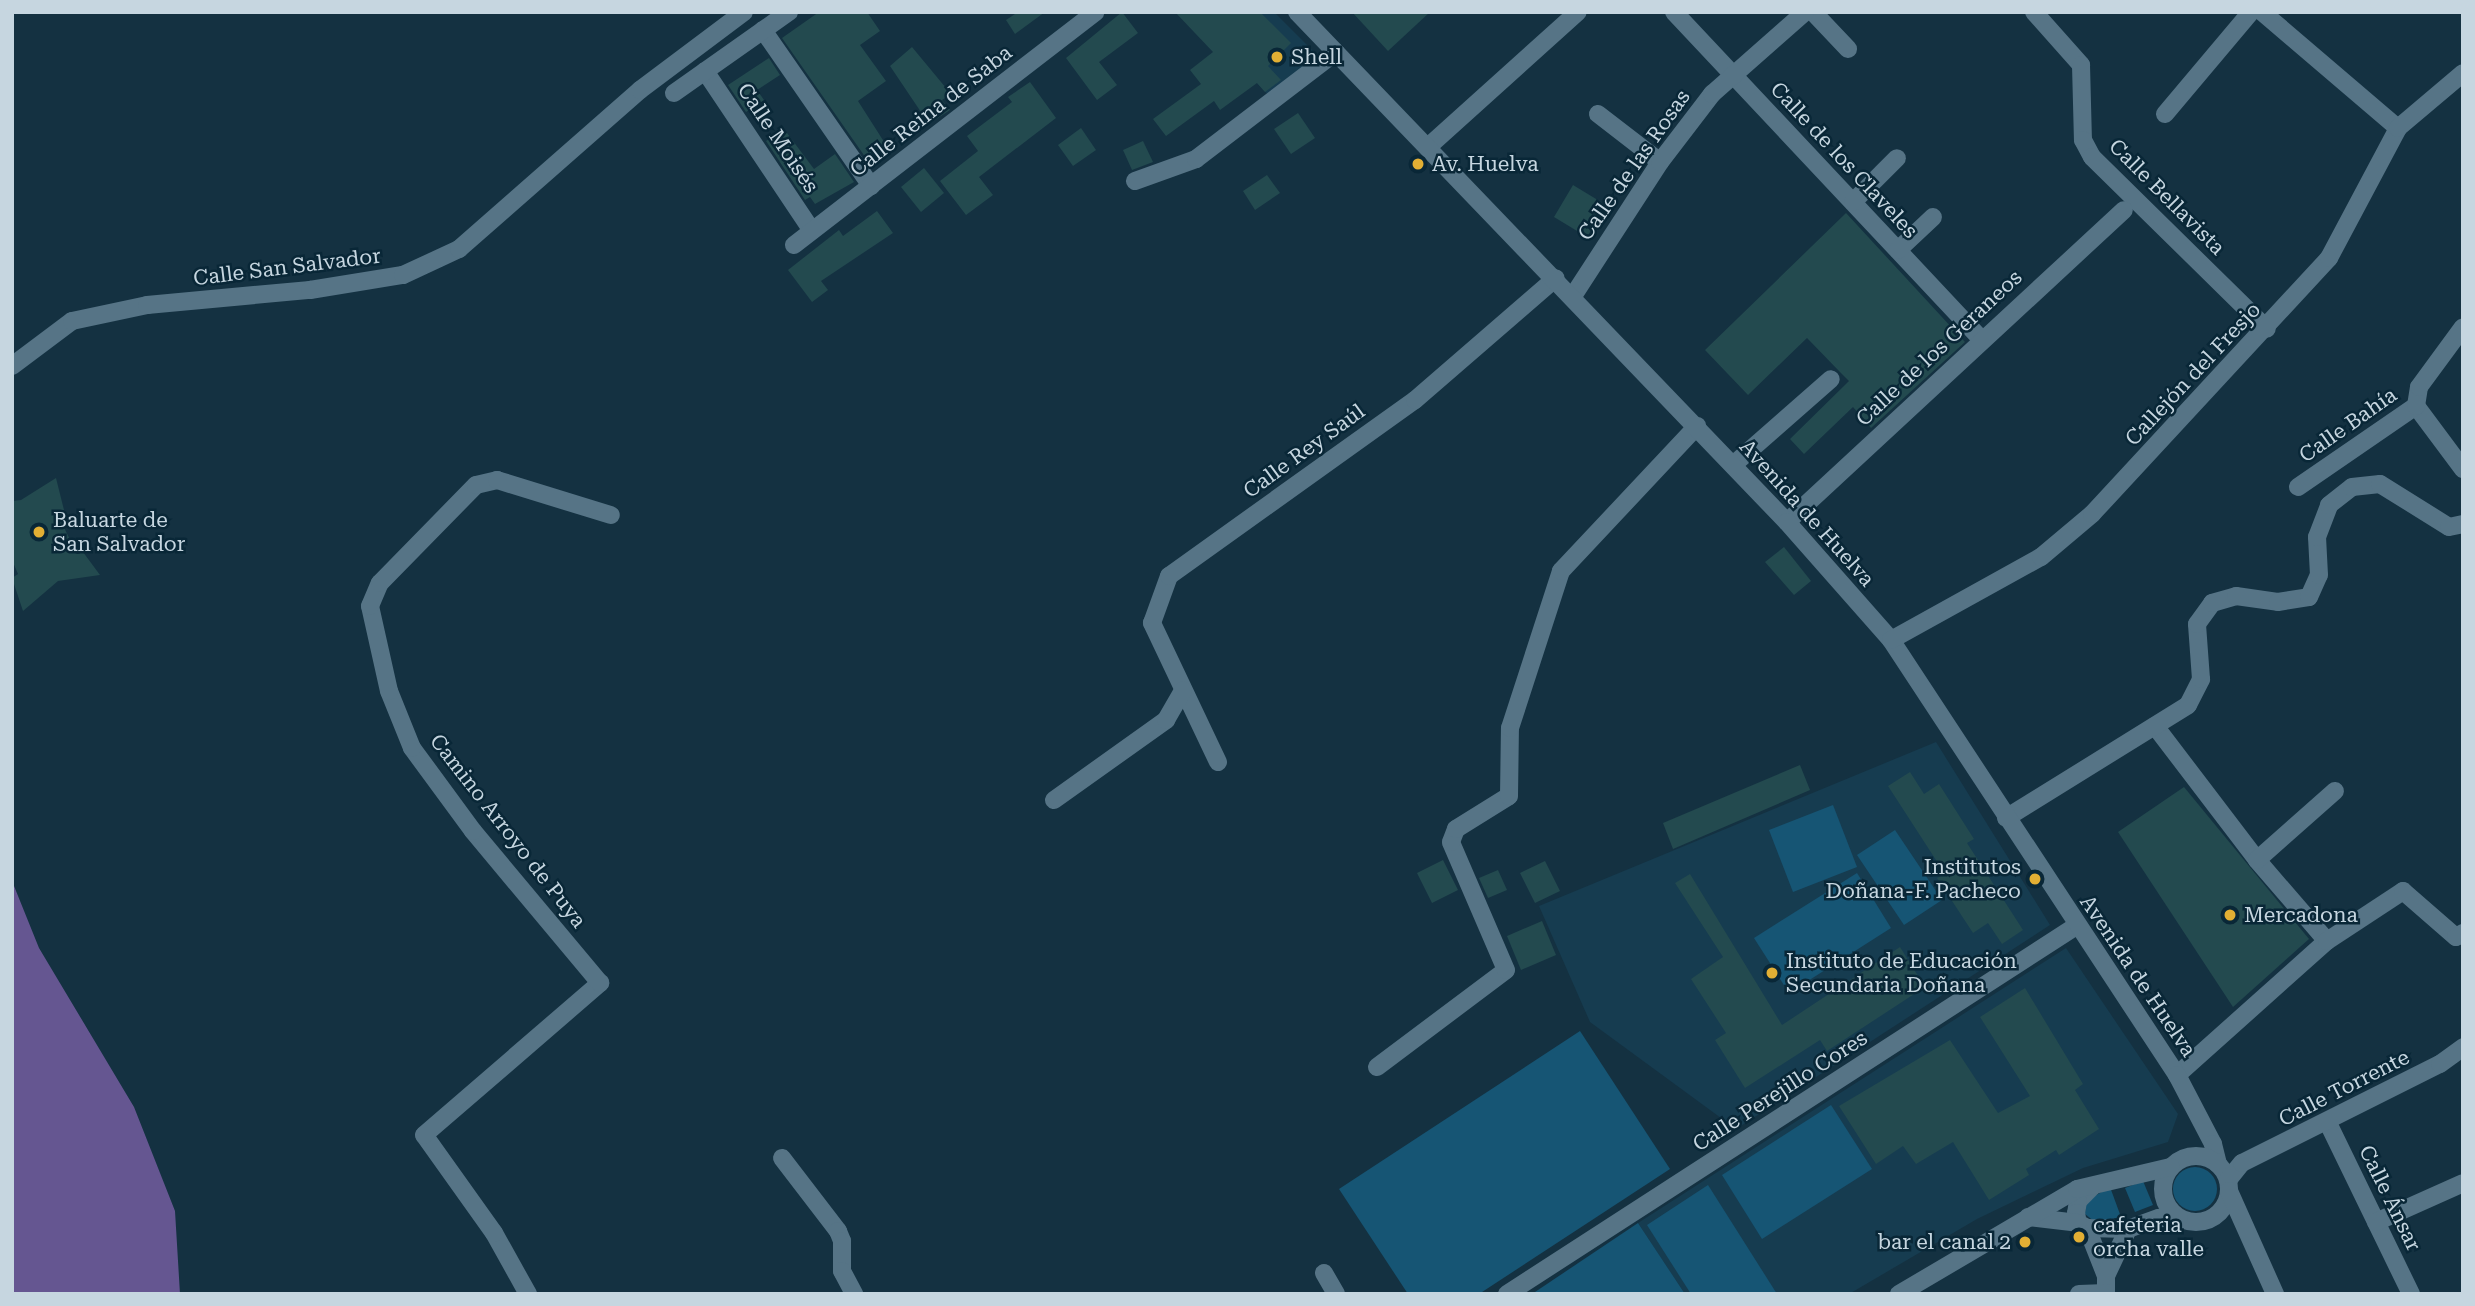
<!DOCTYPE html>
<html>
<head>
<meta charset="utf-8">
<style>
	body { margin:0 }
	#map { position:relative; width:2475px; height:1306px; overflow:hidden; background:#143141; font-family:"Roboto Serif",serif }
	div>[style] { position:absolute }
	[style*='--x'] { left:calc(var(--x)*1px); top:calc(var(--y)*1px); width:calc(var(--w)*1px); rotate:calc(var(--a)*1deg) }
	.built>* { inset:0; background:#163c50 }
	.green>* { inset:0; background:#165574 }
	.round { border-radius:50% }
	.water>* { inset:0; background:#655691 }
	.building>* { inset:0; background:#234a4f }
	.minor>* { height:18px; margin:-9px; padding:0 9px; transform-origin:9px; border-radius:9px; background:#567486 }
	.tertiary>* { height:18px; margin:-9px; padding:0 9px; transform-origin:9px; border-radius:9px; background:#567486 }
	.tertiary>.ring { margin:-9px; padding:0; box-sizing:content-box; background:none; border:18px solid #567486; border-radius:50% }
	.dots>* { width:19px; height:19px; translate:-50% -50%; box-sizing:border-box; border:4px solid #092737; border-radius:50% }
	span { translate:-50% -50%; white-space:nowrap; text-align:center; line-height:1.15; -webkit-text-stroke:5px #092737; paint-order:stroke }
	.poi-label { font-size:21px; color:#c6d6e0 }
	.left { translate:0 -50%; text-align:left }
	.right { translate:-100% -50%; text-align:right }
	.street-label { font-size:21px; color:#c6d6e0 }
	.frame { position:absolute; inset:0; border:14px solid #c6d6e0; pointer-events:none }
</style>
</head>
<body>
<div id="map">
	<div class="built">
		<i style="clip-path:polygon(1220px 12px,1274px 12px,1323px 61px,1270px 97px,1244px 69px)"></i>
		<i style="clip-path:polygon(1936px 742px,2050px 925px,1736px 1129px,1590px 1022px,1539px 906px)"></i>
		<i style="clip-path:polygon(2066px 948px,2178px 1114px,2168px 1142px,2083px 1168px,1977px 1219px,1849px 1294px,1685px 1294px,1638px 1223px)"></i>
	</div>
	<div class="green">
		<i style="clip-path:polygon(1833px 805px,1857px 867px,1793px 892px,1769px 830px)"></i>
		<i style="clip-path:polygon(1895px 830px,1942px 900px,1904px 925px,1857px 855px)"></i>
		<i style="clip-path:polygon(1857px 873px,1891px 928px,1789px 993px,1754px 938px)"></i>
		<i style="clip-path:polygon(1580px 1031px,1670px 1169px,1479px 1294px,1408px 1294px,1339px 1189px)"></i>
		<i style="clip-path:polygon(1831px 1105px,1872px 1169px,1762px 1239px,1722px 1175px)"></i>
		<i class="round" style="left:2173px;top:1167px;width:44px;height:44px"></i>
		<i style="clip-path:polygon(2143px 1181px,2153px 1205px,2135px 1212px,2125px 1188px)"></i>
		<i style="clip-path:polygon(1708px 1185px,1777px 1294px,1691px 1294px,1647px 1225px)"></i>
		<i style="clip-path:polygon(2110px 1187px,2121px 1217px,2095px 1222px,2085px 1214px,2086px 1201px)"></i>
		<i style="clip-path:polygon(1638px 1223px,1685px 1294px,1532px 1294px)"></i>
	</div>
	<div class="water">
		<i style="clip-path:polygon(12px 881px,39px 948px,134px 1107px,175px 1211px,180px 1294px,12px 1294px)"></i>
	</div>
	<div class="building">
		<i style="clip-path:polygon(819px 12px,867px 12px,880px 31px,860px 45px,886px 81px,858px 101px,888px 148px,868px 161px,782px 38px)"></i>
		<i style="clip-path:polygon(1018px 12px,1045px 12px,1015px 34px,1006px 20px)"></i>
		<i style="clip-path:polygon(1122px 12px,1138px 33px,1099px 62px,1117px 85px,1097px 100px,1066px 58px)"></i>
		<i style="clip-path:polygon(1175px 12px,1260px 12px,1291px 43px,1268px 66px,1281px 80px,1265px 92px,1257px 83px,1220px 110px,1214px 101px,1166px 136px,1153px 119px,1201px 84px,1190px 70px,1213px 52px)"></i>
		<i style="clip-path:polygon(1352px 12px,1430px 12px,1388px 51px)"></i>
		<i style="clip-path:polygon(912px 47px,951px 94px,942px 100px,950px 110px,929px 124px,890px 66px)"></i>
		<i style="clip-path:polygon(769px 58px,780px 75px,757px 90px,764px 100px,746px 112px,728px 85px)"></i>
		<i style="clip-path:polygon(1030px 82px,1056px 118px,979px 177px,993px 195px,966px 215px,940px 181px,978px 151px,967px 136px,1012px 102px,1008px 97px)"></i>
		<i style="clip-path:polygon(1298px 113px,1315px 138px,1291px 154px,1274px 129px)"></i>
		<i style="clip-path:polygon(1081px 128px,1096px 150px,1073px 166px,1058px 145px)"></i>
		<i style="clip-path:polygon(784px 129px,814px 169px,835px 154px,854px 182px,815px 204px,810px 197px,805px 200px,766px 141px)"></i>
		<i style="clip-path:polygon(1143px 141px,1153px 162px,1132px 170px,1123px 150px)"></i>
		<i style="clip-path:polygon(924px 168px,944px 193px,921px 212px,901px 187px)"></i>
		<i style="clip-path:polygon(1267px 175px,1280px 193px,1255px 210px,1243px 191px)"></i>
		<i style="clip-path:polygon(1573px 185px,1606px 205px,1587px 237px,1554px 217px)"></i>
		<i style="clip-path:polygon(877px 211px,893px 233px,821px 281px,828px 290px,812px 302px,788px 270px,839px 230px,843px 236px)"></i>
		<i style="clip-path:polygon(1846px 213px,1965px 342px,1871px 428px,1853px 407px,1804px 454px,1790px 439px,1849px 381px,1839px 371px,1807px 338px,1748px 395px,1705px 350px)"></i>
		<i style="clip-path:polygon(56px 478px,64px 510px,57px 513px,77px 554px,83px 552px,100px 575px,58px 581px,23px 611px,12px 578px,18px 574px,12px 560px,12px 501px,21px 500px)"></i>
		<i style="clip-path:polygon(1784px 547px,1811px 581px,1794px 595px,1765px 562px)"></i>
		<i style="clip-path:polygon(1800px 765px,1810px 790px,1673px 849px,1663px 823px)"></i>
		<i style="clip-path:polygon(1910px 772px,1924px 794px,1939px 784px,1974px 839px,1967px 843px,2023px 930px,2002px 944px,1988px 923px,1973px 933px,1937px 878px,1945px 874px,1888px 786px)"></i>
		<i style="clip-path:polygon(2184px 787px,2309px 939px,2233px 1007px,2118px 832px)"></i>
		<i style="clip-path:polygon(1443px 860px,1458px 890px,1432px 903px,1417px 873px)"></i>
		<i style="clip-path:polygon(1545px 861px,1560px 891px,1535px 903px,1520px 873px)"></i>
		<i style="clip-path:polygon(1498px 870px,1507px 890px,1488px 898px,1479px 878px)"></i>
		<i style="clip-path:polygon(1690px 874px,1782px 1025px,1900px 947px,1925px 987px,1827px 1051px,1820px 1040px,1745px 1088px,1715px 1040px,1726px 1033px,1691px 979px,1723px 957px,1675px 883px)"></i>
		<i style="clip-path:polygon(1542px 921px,1556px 955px,1521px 970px,1507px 936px)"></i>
		<i style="clip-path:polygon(2025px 988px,2083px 1084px,2075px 1090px,2099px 1129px,2059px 1155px,2056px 1150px,2026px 1169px,2029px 1175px,1989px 1200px,1953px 1142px,1916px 1164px,1903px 1146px,1876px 1164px,1839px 1106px,1950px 1040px,1998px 1113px,2030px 1096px,1980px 1017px)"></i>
	</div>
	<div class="minor">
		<i style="--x:1674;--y:12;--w:449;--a:46.8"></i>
		<i style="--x:1813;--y:12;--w:51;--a:46.6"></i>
		<i style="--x:2034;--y:12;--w:71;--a:48.4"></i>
		<i style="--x:2081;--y:65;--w:75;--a:88.5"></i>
		<i style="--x:2083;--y:140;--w:19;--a:62"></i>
		<i style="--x:2092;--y:157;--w:245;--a:44.5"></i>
		<i style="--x:2262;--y:12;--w:179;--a:40.5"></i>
		<i style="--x:763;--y:30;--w:190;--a:55.3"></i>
		<i style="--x:705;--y:71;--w:192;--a:56.2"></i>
		<i style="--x:674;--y:93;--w:141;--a:-35.2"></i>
		<i style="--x:1598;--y:114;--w:78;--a:37.7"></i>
		<i style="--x:2165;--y:114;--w:133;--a:-49.9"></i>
		<i style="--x:1429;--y:146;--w:200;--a:-42"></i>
		<i style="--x:1135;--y:181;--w:65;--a:-19.8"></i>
		<i style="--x:1196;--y:159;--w:176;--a:-37.4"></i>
		<i style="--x:1853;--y:202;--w:62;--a:-45"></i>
		<i style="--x:794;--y:245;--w:381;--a:-37.7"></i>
		<i style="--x:1898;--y:250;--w:48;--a:-43.3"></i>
		<i style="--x:1573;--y:296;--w:160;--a:-57"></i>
		<i style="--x:1660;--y:162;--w:86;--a:-52.6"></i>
		<i style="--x:1712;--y:94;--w:124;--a:-41.4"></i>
		<i style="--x:12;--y:366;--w:75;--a:-36.9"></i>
		<i style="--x:72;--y:321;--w:77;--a:-12"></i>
		<i style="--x:147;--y:305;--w:164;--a:-5.3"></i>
		<i style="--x:310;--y:290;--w:94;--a:-9.2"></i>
		<i style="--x:403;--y:275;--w:62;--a:-24.9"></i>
		<i style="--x:459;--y:249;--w:241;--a:-41.3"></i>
		<i style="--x:640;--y:90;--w:130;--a:-36.9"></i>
		<i style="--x:2416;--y:406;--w:79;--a:53.3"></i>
		<i style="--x:1733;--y:465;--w:130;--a:-41.3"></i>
		<i style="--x:2298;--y:487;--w:143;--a:-34.5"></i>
		<i style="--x:2416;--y:406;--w:19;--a:-81"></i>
		<i style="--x:2419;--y:387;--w:74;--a:-53.7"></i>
		<i style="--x:1787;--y:522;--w:459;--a:-42.8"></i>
		<i style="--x:2155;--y:726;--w:168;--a:52.7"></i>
		<i style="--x:2257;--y:860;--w:107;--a:49.2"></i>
		<i style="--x:1218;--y:762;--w:154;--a:-115.4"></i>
		<i style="--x:1152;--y:623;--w:50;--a:-70.1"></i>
		<i style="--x:1169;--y:576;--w:302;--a:-35.6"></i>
		<i style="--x:1415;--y:400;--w:186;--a:-40.9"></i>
		<i style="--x:1054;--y:800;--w:138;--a:-35.5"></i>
		<i style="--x:1166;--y:720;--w:34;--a:-60"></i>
		<i style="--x:2006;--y:818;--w:214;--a:-31.8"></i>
		<i style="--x:2188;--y:705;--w:29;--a:-63"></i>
		<i style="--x:2201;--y:679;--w:55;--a:-94.2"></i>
		<i style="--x:2197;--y:624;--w:26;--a:-54"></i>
		<i style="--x:2212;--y:603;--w:25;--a:-16"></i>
		<i style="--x:2236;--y:596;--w:42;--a:8.1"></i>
		<i style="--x:2278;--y:602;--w:31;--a:-9"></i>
		<i style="--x:2309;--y:597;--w:24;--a:-66"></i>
		<i style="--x:2319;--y:575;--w:38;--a:-93"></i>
		<i style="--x:2317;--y:537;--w:34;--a:-69"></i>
		<i style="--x:2329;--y:505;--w:29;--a:-38"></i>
		<i style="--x:2352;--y:487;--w:28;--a:-6"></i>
		<i style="--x:2380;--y:484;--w:81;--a:31.9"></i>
		<i style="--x:2449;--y:527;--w:14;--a:-12"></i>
		<i style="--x:2257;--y:860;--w:104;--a:-41.5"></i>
		<i style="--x:1377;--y:1067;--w:161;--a:-36.9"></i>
		<i style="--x:1506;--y:970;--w:139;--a:-113.3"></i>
		<i style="--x:1451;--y:842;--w:14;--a:-69"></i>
		<i style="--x:1456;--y:829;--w:62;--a:-31.9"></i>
		<i style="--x:1509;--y:796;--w:68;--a:-89.2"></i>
		<i style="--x:1510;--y:728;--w:165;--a:-72"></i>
		<i style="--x:1561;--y:571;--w:199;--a:-46.8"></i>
		<i style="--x:2177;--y:1075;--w:201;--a:-41.8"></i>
		<i style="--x:2327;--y:941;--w:91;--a:-33.3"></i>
		<i style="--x:2403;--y:891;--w:70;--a:41"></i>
		<i style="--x:2456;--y:937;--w:8;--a:-30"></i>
		<i style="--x:2328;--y:1123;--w:190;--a:64.1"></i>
		<i style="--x:782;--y:1158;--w:92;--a:52.5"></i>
		<i style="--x:838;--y:1231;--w:11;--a:68"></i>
		<i style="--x:842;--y:1241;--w:30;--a:90"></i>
		<i style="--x:842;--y:1271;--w:26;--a:62"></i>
		<i style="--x:2376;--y:1222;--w:95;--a:-24.1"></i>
		<i style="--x:2087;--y:1228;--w:52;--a:68.4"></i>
		<i style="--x:1324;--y:1273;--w:24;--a:60"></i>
		<i style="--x:528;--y:1294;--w:70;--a:-119.1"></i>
		<i style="--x:494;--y:1233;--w:120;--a:-125.5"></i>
		<i style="--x:424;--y:1135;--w:233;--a:-40.8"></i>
		<i style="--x:600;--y:983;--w:198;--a:-129.9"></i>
		<i style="--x:473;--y:831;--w:103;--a:-126.3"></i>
		<i style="--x:412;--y:748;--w:61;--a:-112"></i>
		<i style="--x:389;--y:691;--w:87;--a:-102.6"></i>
		<i style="--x:370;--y:606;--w:25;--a:-67"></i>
		<i style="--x:380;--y:583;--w:137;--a:-45.6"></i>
		<i style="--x:476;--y:485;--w:22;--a:-13"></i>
		<i style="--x:497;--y:480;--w:119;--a:17.1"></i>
		<i style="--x:1507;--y:1294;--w:678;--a:-32.89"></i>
		<i style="--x:2079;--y:1294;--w:27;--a:-2"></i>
		<i style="--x:2106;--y:1294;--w:18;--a:-90"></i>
		<i style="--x:2106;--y:1276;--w:52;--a:-64.9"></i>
	</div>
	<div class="tertiary">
		<i style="--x:1297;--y:12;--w:707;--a:46.15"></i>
		<i style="--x:1787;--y:522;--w:157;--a:48.6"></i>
		<i style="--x:1891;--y:640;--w:521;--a:56.68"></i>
		<i style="--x:2177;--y:1075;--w:78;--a:62.4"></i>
		<i style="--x:2213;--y:1144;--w:21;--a:76"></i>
		<i style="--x:1891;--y:640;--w:171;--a:-29"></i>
		<i style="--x:2041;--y:557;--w:67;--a:-40.1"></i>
		<i style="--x:2092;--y:514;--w:349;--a:-47.2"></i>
		<i style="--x:2329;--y:258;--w:147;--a:-62"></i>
		<i style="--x:2398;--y:128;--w:85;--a:-40.2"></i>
		<i class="ring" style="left:2163px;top:1156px;width:48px;height:48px"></i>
		<i style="--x:2228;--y:1180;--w:22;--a:-51"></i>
		<i style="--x:2242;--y:1163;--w:221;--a:-26.6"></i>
		<i style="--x:2440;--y:1064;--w:29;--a:-36"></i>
		<i style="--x:2092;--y:1187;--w:20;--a:135"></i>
		<i style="--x:2078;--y:1201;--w:12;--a:99"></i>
		<i style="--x:2076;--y:1213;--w:10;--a:79"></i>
		<i style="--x:2078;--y:1223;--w:10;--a:29"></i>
		<i style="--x:2087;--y:1228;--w:41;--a:1.4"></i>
		<i style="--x:2128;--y:1229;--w:33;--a:-20"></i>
		<i style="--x:2159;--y:1218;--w:20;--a:0"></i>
		<i style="--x:2229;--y:1191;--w:113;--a:65.9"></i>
		<i style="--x:2028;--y:1217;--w:50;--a:6.8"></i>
		<i style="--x:1899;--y:1294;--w:207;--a:-30.5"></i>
		<i style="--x:2077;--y:1189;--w:96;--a:-13.3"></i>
	</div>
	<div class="dots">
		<i style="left:1277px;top:57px;background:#e2af34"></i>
		<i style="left:1418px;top:164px;background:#e2af34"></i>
		<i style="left:39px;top:532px;background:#e2af34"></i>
		<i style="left:2035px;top:879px;background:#e2af34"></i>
		<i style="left:2230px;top:915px;background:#e2af34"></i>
		<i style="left:1772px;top:973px;background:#e2af34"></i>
		<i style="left:2079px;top:1237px;background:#e2af34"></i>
		<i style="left:2025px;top:1242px;background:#e2af34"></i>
	</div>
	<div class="poi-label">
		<span class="left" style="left:1291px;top:57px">Shell</span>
		<span class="left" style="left:1432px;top:164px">Av. Huelva</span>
		<span class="left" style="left:53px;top:532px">Baluarte de<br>San Salvador</span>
		<span class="right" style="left:2021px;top:879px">Institutos<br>Doñana-F. Pacheco</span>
		<span class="left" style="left:2244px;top:915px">Mercadona</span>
		<span class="left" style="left:1786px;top:973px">Instituto de Educación<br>Secundaria Doñana</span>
		<span class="left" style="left:2093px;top:1237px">cafeteria<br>orcha valle</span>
		<span class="right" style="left:2011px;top:1242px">bar el canal 2</span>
	</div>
	<div class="street-label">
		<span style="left:931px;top:111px;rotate:-38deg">Calle Reina de Saba</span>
		<span style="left:778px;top:138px;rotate:56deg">Calle Moisés</span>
		<span style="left:1844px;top:160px;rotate:47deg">Calle de los Claveles</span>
		<span style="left:1634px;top:165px;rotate:-55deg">Calle de las Rosas</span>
		<span style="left:2167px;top:197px;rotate:45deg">Calle Bellavista</span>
		<span style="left:287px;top:267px;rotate:-7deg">Calle San Salvador</span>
		<span style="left:1939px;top:348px;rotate:-43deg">Calle de los Geraneos</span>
		<span style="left:2193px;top:374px;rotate:-47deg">Callejón del Fresjo</span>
		<span style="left:2348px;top:425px;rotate:-35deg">Calle Bahía</span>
		<span style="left:1304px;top:451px;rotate:-36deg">Calle Rey Saúl</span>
		<span style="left:1807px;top:513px;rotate:48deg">Avenida de Huelva</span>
		<span style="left:508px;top:831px;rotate:52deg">Camino Arroyo de Puya</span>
		<span style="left:2138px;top:976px;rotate:56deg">Avenida de Huelva</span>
		<span style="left:2344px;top:1088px;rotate:-27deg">Calle Torrente</span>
		<span style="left:1780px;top:1091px;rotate:-33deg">Calle Perejillo Cores</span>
		<span style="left:2390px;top:1198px;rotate:64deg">Calle Ánsar</span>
	</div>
	<div class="frame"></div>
</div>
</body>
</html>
